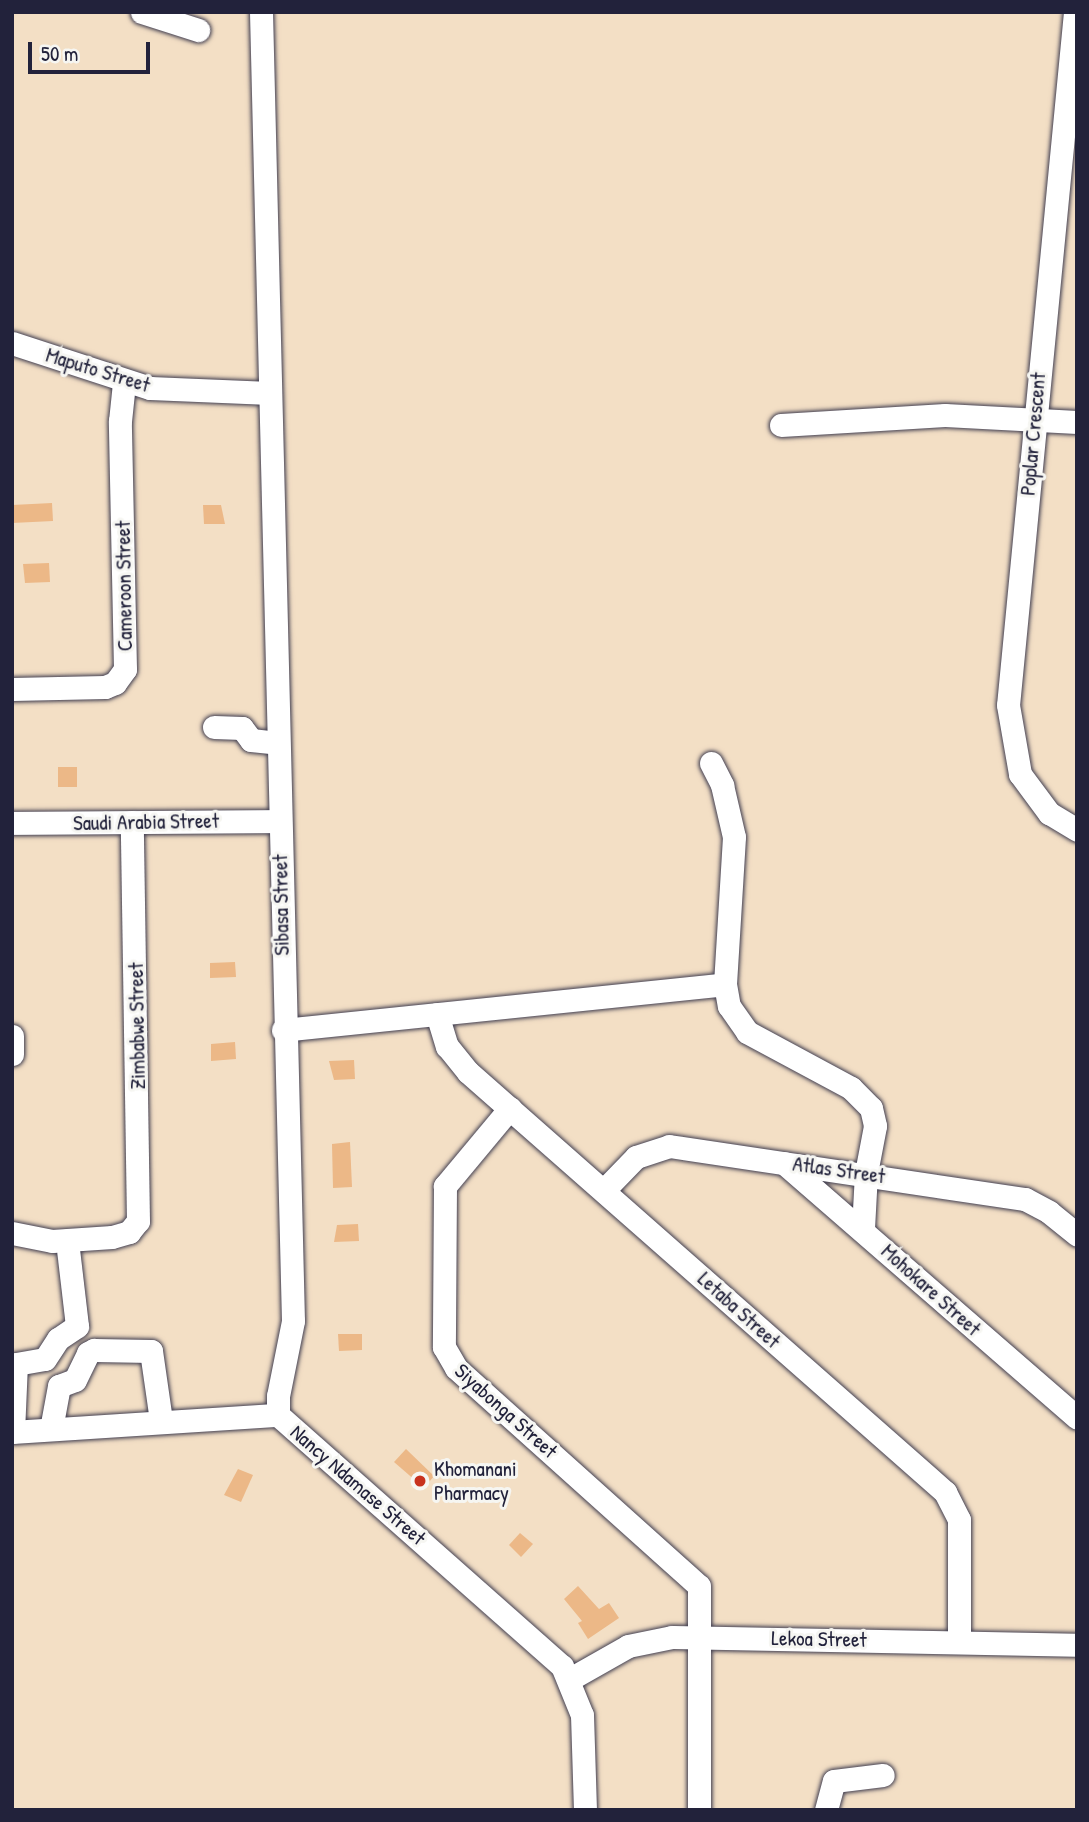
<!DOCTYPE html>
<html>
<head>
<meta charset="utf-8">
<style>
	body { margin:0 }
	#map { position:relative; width:1089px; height:1822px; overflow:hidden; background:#f3dfc5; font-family:"Patrick Hand",sans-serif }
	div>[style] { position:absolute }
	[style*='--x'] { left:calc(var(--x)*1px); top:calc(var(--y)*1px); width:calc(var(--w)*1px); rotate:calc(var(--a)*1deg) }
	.building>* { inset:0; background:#ecb887 }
	.roads { filter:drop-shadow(0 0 2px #413e50) drop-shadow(0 0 2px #413e50) }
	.minor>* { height:23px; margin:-11.5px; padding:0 11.5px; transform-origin:11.5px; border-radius:11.5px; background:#fff }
	.dots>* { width:19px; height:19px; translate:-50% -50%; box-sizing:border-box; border:4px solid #f6f6f2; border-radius:50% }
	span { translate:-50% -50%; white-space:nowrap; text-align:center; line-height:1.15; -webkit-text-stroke:6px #f6f6f2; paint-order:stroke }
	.street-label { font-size:21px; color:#22223b }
	.poi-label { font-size:21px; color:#22223b }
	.left { translate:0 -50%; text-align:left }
	.frame { position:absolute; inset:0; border:14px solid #22223b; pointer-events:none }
	.scale { position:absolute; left:28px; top:42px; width:122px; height:32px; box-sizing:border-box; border:4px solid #22223b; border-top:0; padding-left:9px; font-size:21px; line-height:24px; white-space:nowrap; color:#22223b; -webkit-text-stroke:5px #f6f6f2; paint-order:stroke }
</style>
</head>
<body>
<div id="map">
	<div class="building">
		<i style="clip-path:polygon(52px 503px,53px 521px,12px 523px,12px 505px)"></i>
		<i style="clip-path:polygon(203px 505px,221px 505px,225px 524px,204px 524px)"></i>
		<i style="clip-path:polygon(49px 563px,50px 582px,25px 583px,23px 564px)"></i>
		<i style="clip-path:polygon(58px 767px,77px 767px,77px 787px,58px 787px)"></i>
		<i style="clip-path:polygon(235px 962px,236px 977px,210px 978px,210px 963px)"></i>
		<i style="clip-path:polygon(235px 1042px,236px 1059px,211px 1061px,211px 1044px)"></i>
		<i style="clip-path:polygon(354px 1060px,355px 1079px,334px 1080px,329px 1061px)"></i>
		<i style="clip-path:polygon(350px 1142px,352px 1187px,333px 1188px,332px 1144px)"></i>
		<i style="clip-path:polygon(358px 1224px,359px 1241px,334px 1242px,337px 1225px)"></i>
		<i style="clip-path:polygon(338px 1334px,362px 1334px,362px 1350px,339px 1351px)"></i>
		<i style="clip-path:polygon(406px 1449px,434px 1476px,424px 1488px,394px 1462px)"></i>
		<i style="clip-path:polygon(238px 1469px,253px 1475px,241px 1502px,224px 1495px)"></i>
		<i style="clip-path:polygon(520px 1533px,533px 1544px,521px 1557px,509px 1545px)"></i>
		<i style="clip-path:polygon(578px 1586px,599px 1609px,609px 1603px,619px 1618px,588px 1639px,578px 1623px,582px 1621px,564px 1599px)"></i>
	</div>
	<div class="roads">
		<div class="minor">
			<i style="--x:142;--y:12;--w:59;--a:17.8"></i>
			<i style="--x:261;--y:12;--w:1309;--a:88.6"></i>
			<i style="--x:293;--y:1321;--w:76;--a:101.3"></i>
			<i style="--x:278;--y:1396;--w:19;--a:90"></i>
			<i style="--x:1075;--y:12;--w:696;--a:95.52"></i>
			<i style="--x:1008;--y:705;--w:70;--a:80.1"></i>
			<i style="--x:1020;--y:774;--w:49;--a:53.4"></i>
			<i style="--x:1049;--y:813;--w:33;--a:31"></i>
			<i style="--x:12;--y:343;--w:145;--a:18.1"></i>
			<i style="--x:150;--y:388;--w:120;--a:2.4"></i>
			<i style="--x:781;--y:425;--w:164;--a:-3.5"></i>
			<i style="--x:945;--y:415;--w:132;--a:3"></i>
			<i style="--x:12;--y:689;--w:93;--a:-1.2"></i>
			<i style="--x:105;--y:687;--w:11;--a:-22"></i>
			<i style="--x:115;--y:683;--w:17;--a:-54"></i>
			<i style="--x:125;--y:669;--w:248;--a:-91.2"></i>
			<i style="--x:120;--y:421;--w:39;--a:-84"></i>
			<i style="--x:214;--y:727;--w:28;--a:2"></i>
			<i style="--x:242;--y:728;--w:15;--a:53"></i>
			<i style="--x:251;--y:740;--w:27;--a:6"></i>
			<i style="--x:711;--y:763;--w:25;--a:63"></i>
			<i style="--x:722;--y:785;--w:53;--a:77"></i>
			<i style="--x:734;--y:837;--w:147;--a:93.5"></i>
			<i style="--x:725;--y:984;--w:22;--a:80"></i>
			<i style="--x:729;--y:1006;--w:32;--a:55"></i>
			<i style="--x:747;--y:1032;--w:118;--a:28.3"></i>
			<i style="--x:851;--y:1088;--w:28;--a:45"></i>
			<i style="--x:871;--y:1108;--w:18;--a:77"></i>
			<i style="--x:875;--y:1126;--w:48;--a:100.8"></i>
			<i style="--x:866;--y:1173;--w:56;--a:93.1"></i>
			<i style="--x:12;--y:823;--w:267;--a:-0.4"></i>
			<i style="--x:437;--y:1014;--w:34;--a:73"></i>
			<i style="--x:447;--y:1046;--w:33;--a:51"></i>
			<i style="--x:468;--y:1072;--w:636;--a:41.36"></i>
			<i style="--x:945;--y:1492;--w:31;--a:63"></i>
			<i style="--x:959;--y:1520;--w:121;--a:90"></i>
			<i style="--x:283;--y:1030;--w:444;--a:-5.9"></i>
			<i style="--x:12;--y:1036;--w:18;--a:90"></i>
			<i style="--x:510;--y:1108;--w:102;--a:129.8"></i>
			<i style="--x:445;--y:1186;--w:161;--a:90.4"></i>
			<i style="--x:444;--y:1347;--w:24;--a:60"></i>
			<i style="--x:456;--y:1368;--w:326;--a:41.9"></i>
			<i style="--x:699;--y:1586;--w:224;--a:90"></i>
			<i style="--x:784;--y:1163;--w:388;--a:41"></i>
			<i style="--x:604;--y:1190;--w:46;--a:-45.9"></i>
			<i style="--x:636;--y:1157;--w:35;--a:-18"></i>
			<i style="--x:669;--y:1146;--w:360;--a:8.5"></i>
			<i style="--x:1025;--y:1199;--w:27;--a:28"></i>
			<i style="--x:1049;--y:1212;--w:36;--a:39"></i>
			<i style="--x:12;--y:1233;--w:41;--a:11.3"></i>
			<i style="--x:52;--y:1241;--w:60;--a:-3.8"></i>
			<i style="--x:112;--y:1237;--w:18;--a:-16"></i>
			<i style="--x:129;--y:1232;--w:14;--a:-51"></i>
			<i style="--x:138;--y:1221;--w:399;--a:-90.9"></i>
			<i style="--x:51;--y:1429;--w:44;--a:-79.5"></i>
			<i style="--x:59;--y:1386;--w:17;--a:-21"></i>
			<i style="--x:75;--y:1380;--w:30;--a:-64"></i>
			<i style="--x:88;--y:1353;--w:7;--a:-27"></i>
			<i style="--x:94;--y:1350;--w:57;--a:1"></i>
			<i style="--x:151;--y:1351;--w:70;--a:81.8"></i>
			<i style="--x:12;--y:1432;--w:267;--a:-3.7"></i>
			<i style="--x:278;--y:1415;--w:379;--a:41.5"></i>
			<i style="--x:562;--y:1666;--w:53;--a:67.8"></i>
			<i style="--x:582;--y:1715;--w:95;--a:88.2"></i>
			<i style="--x:13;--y:1432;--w:68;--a:-87.5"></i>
			<i style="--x:16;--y:1364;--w:29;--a:-10"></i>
			<i style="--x:45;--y:1359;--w:24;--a:-57"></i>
			<i style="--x:58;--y:1339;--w:23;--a:-34"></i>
			<i style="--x:77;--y:1326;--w:86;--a:-96.7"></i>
			<i style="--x:570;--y:1679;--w:67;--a:-29.6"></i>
			<i style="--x:628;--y:1646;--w:45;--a:-11.6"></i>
			<i style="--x:672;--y:1637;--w:405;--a:1.1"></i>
			<i style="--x:826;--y:1810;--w:30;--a:-75"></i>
			<i style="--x:834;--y:1781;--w:49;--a:-7"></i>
		</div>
	</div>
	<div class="dots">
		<i style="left:420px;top:1481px;background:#c8321e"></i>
	</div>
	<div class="street-label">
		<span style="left:98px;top:370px;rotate:17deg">Maputo Street</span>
		<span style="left:1033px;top:434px;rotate:-85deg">Poplar Crescent</span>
		<span style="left:124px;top:586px;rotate:-91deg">Cameroon Street</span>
		<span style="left:146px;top:822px;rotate:-1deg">Saudi Arabia Street</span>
		<span style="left:281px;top:905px;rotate:-91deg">Sibasa Street</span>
		<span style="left:137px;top:1026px;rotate:-91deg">Zimbabwe Street</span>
		<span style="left:839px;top:1170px;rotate:8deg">Atlas Street</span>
		<span style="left:931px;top:1290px;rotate:42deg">Mohokare Street</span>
		<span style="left:739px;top:1310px;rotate:42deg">Letaba Street</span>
		<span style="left:506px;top:1411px;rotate:42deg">Siyabonga Street</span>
		<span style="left:358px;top:1485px;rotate:41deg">Nancy Ndamase Street</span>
		<span style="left:819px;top:1639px;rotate:1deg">Lekoa Street</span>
	</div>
	<div class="poi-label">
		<span class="left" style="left:434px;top:1481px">Khomanani<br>Pharmacy</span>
	</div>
	<div class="frame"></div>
	<div class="scale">50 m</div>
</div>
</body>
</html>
